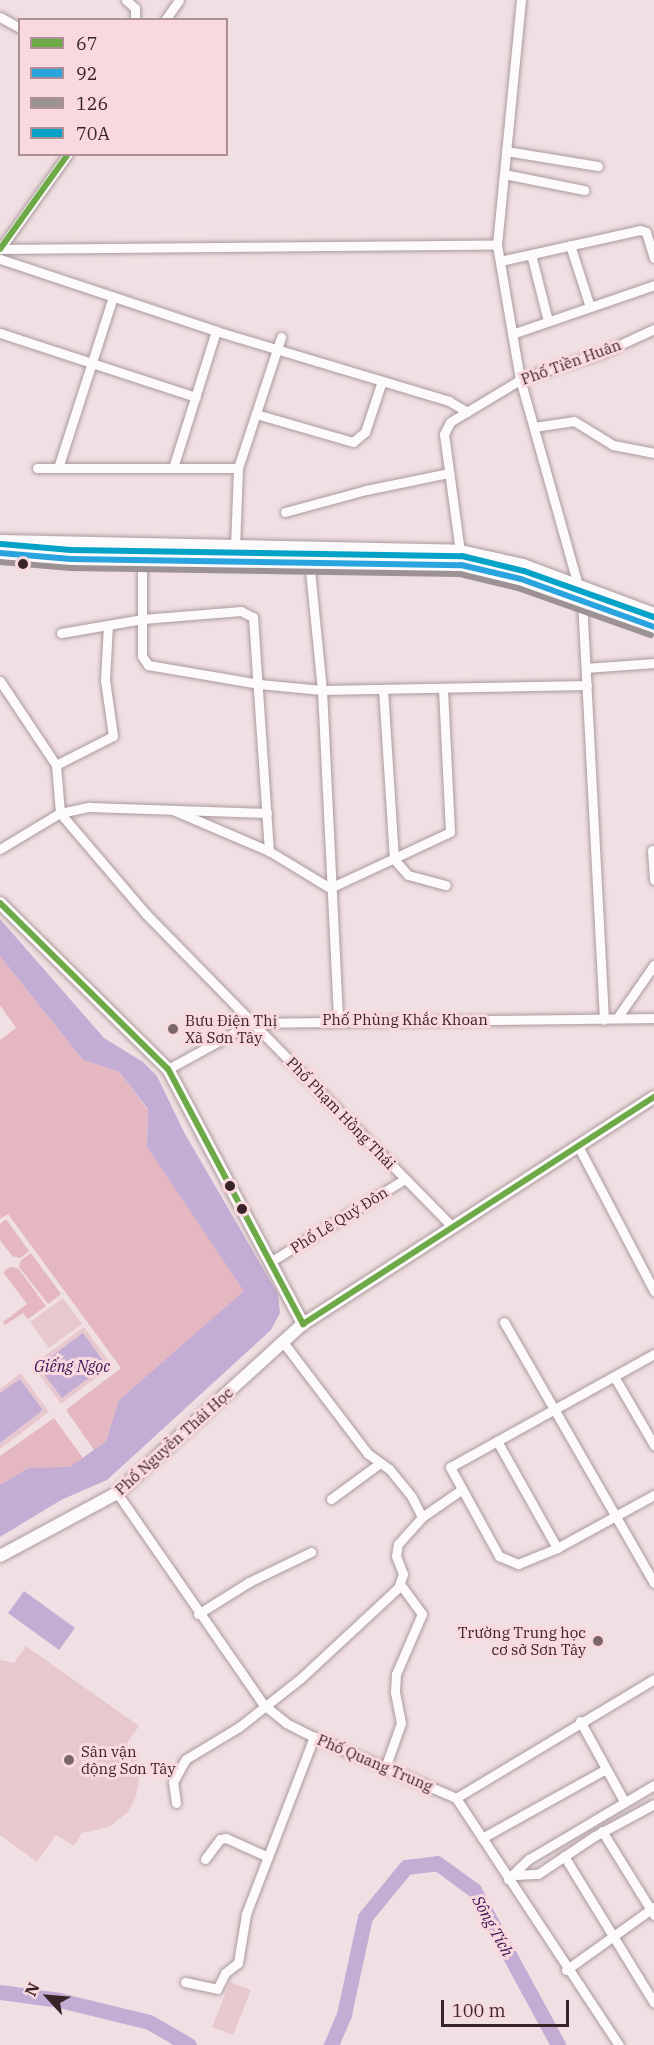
<!DOCTYPE html>
<html>
<head>
<meta charset="utf-8">
<style>
	body { margin:0 }
	#map { position:relative; width:654px; height:2045px; overflow:hidden; background:#f1e0e3; font-family:"IBM Plex Serif",serif }
	div>[style] { position:absolute }
	[style*='--x'] { left:calc(var(--x)*1px); top:calc(var(--y)*1px); width:calc(var(--w)*1px); rotate:calc(var(--a)*1deg) }
	.green>* { inset:0; background:#e8c8cf }
	.forest>* { inset:0; background:#e4b7c1 }
	.water>* { inset:0; background:#c3add4 }
	.river>* { height:15px; margin:-7.5px; padding:0 7.5px; transform-origin:7.5px; border-radius:7.5px; background:#c3add4 }
	.roads { filter:drop-shadow(0 0 2px #ab9a9d) drop-shadow(0 0 2px #ab9a9d) }
	.minor>* { height:9px; margin:-4.5px; padding:0 4.5px; transform-origin:4.5px; border-radius:4.5px; background:#fdfafb }
	.major>* { height:12px; margin:-6px; padding:0 6px; transform-origin:6px; border-radius:6px; background:#fdfafb }
	.highway>* { height:14px; margin:-7px; padding:0 7px; transform-origin:7px; border-radius:7px; background:#fdfafb }
	.bus-1>* { height:6px; margin:-3px; padding:0 3px; transform-origin:3px; border-radius:3px; background:#6da947 }
	.bus-2>* { height:6px; margin:-3px; padding:0 3px; transform-origin:3px; border-radius:3px; background:#2aa4df }
	.bus-3>* { height:6px; margin:-3px; padding:0 3px; transform-origin:3px; border-radius:3px; background:#9c9294 }
	.bus-4>* { height:6px; margin:-3px; padding:0 3px; transform-origin:3px; border-radius:3px; background:#03a2c6 }
	.dots>* { width:16px; height:16px; translate:-50% -50%; box-sizing:border-box; border:3px solid #f9d8de; border-radius:50% }
	span { translate:-50% -50%; white-space:nowrap; text-align:center; line-height:1.15; -webkit-text-stroke:6px #f9d8de; paint-order:stroke }
	.street-label { font-size:15px; color:#382428 }
	.poi-label { font-size:15px; color:#382428 }
	.left { translate:0 -50%; text-align:left }
	.right { translate:-100% -50%; text-align:right }
	.water-label { font-size:16px; color:#381557; font-style:italic }
	.legend { position:absolute; left:18px; top:18px; width:210px; height:138px; box-sizing:border-box; background:#f9d8de; border:2px solid #ac9095; margin:0; padding:8px 10px; list-style:none; font-size:18px; color:#382428 }
	.legend li { display:flex; align-items:center; gap:12px; height:30px }
	.legend b { width:30px; border:2px solid #ac9095 }
	.north { position:absolute; left:18px; top:1967px; width:60px; height:60px; -webkit-text-stroke:4px #f9d8de; paint-order:stroke; rotate:296deg; font-size:16px; font-weight:700; line-height:24px; text-align:center; color:#382428 }
	.north::after { content:''; display:block; margin:auto; width:21px; height:27px; background:#382428; clip-path:polygon(50% 0,100% 100%,50% 72%,0 100%) }
	.scale { position:absolute; left:441px; top:2000px; width:128px; height:27px; box-sizing:border-box; border:3px solid #382428; border-top:0; padding-left:8px; font-size:18px; line-height:21px; white-space:nowrap; color:#382428; -webkit-text-stroke:4px #f9d8de; paint-order:stroke }
</style>
</head>
<body>
<div id="map">
	<div class="green">
		<i style="clip-path:polygon(63px 1298px,82px 1324px,49px 1348px,30px 1322px)"></i>
		<i style="clip-path:polygon(84px 1327px,112px 1366px,61px 1404px,32px 1365px)"></i>
		<i style="clip-path:polygon(21px 1373px,49px 1412px,0 1449px,0 1443px,43px 1410px,20px 1379px,0 1393px,0 1389px)"></i>
		<i style="clip-path:polygon(26px 1646px,139px 1726px,127px 1743px,141px 1767px,136px 1797px,128px 1812px,109px 1827px,82px 1833px,74px 1846px,56px 1835px,37px 1862px,0 1835px,0 1660px,14px 1663px)"></i>
		<i style="clip-path:polygon(230px 1982px,251px 1990px,233px 2035px,212px 2027px)"></i>
	</div>
	<div class="forest">
		<i style="clip-path:polygon(0 956px,83px 1060px,119px 1072px,148px 1110px,147px 1147px,245px 1291px,119px 1400px,106px 1441px,94px 1450px,66px 1410px,121px 1368px,8px 1214px,0 1219px,0 1040px,16px 1028px,0 1005px)"></i>
		<i style="clip-path:polygon(6px 1219px,29px 1251px,20px 1258px,12px 1256px,0 1240px,0 1224px)"></i>
		<i style="clip-path:polygon(31px 1253px,61px 1294px,48px 1304px,19px 1267px,21px 1260px)"></i>
		<i style="clip-path:polygon(10px 1267px,18px 1268px,46px 1306px,28px 1319px,23px 1313px,5px 1325px,3px 1322px,27px 1304px,3px 1272px)"></i>
		<i style="clip-path:polygon(54px 1418px,83px 1458px,70px 1468px,28px 1468px,0 1485px,0 1456px)"></i>
	</div>
	<div class="water">
		<i style="clip-path:polygon(0 919px,104px 1038px,143px 1062px,157px 1076px,185px 1134px,278px 1294px,280px 1313px,271px 1330px,107px 1480px,61px 1500px,0 1537px,0 1485px,28px 1468px,70px 1467px,106px 1441px,119px 1400px,244px 1291px,147px 1147px,148px 1109px,119px 1072px,83px 1060px,0 956px)"></i>
		<i style="clip-path:polygon(83px 1333px,106px 1365px,62px 1398px,38px 1366px)"></i>
		<i style="clip-path:polygon(20px 1379px,43px 1410px,0 1443px,0 1393px)"></i>
		<i style="clip-path:polygon(24px 1591px,75px 1628px,59px 1650px,8px 1613px)"></i>
	</div>
	<div class="river">
		<i style="--x:0;--y:1992;--w:60;--a:7.7"></i>
		<i style="--x:59;--y:2000;--w:93;--a:13.7"></i>
		<i style="--x:149;--y:2022;--w:46;--a:29.9"></i>
		<i style="--x:331;--y:2045;--w:34;--a:-67"></i>
		<i style="--x:344;--y:2014;--w:99;--a:-77.8"></i>
		<i style="--x:365;--y:1917;--w:65;--a:-50.6"></i>
		<i style="--x:406;--y:1867;--w:31;--a:-7"></i>
		<i style="--x:437;--y:1863;--w:46;--a:36.1"></i>
		<i style="--x:474;--y:1890;--w:176;--a:61.5"></i>
	</div>
	<div class="roads">
		<div class="minor">
			<i style="--x:126;--y:0;--w:12;--a:42"></i>
			<i style="--x:135;--y:8;--w:12;--a:90"></i>
			<i style="--x:521;--y:0;--w:246;--a:95.6"></i>
			<i style="--x:497;--y:245;--w:136;--a:80.3"></i>
			<i style="--x:520;--y:379;--w:215;--a:74.3"></i>
			<i style="--x:0;--y:17;--w:23;--a:29"></i>
			<i style="--x:165;--y:20;--w:24;--a:-55"></i>
			<i style="--x:506;--y:151;--w:93;--a:9.3"></i>
			<i style="--x:504;--y:174;--w:82;--a:11.3"></i>
			<i style="--x:570;--y:245;--w:65;--a:72.1"></i>
			<i style="--x:0;--y:249;--w:497;--a:-0.5"></i>
			<i style="--x:0;--y:249;--w:117;--a:-54.4"></i>
			<i style="--x:531;--y:254;--w:69;--a:75.8"></i>
			<i style="--x:0;--y:259;--w:228;--a:18.4"></i>
			<i style="--x:216;--y:331;--w:243;--a:16.7"></i>
			<i style="--x:449;--y:401;--w:21;--a:31"></i>
			<i style="--x:500;--y:261;--w:143;--a:-12.5"></i>
			<i style="--x:640;--y:230;--w:6;--a:18"></i>
			<i style="--x:646;--y:232;--w:27;--a:73"></i>
			<i style="--x:0;--y:333;--w:206;--a:18.1"></i>
			<i style="--x:512;--y:334;--w:150;--a:-19"></i>
			<i style="--x:256;--y:414;--w:101;--a:16.1"></i>
			<i style="--x:353;--y:442;--w:16;--a:-40"></i>
			<i style="--x:365;--y:432;--w:54;--a:-71.6"></i>
			<i style="--x:534;--y:427;--w:40;--a:-8.5"></i>
			<i style="--x:574;--y:421;--w:46;--a:31.6"></i>
			<i style="--x:613;--y:445;--w:42;--a:11"></i>
			<i style="--x:37;--y:468;--w:201;--a:0"></i>
			<i style="--x:58;--y:468;--w:180;--a:-72.2"></i>
			<i style="--x:173;--y:468;--w:144;--a:-72.6"></i>
			<i style="--x:285;--y:512;--w:84;--a:-15.2"></i>
			<i style="--x:366;--y:490;--w:85;--a:-11.6"></i>
			<i style="--x:235;--y:547;--w:79;--a:-87.8"></i>
			<i style="--x:238;--y:468;--w:138;--a:-71.8"></i>
			<i style="--x:460;--y:552;--w:119;--a:-97.7"></i>
			<i style="--x:444;--y:434;--w:13;--a:-63"></i>
			<i style="--x:450;--y:422;--w:87;--a:-31"></i>
			<i style="--x:525;--y:377;--w:81;--a:-17.3"></i>
			<i style="--x:602;--y:353;--w:57;--a:-24.8"></i>
			<i style="--x:142;--y:560;--w:96;--a:90"></i>
			<i style="--x:142;--y:656;--w:11;--a:56"></i>
			<i style="--x:148;--y:665;--w:113;--a:9.7"></i>
			<i style="--x:259;--y:684;--w:63;--a:5.4"></i>
			<i style="--x:322;--y:690;--w:265;--a:-1.1"></i>
			<i style="--x:309;--y:560;--w:131;--a:84.3"></i>
			<i style="--x:322;--y:690;--w:329;--a:87.2"></i>
			<i style="--x:582;--y:600;--w:420;--a:87"></i>
			<i style="--x:61;--y:633;--w:83;--a:-9.7"></i>
			<i style="--x:143;--y:619;--w:98;--a:-4.7"></i>
			<i style="--x:241;--y:611;--w:13;--a:27"></i>
			<i style="--x:253;--y:617;--w:235;--a:86.1"></i>
			<i style="--x:586;--y:668;--w:68;--a:-4.2"></i>
			<i style="--x:0;--y:681;--w:101;--a:56.3"></i>
			<i style="--x:56;--y:765;--w:48;--a:85.2"></i>
			<i style="--x:383;--y:689;--w:170;--a:86.3"></i>
			<i style="--x:394;--y:859;--w:21;--a:49"></i>
			<i style="--x:408;--y:875;--w:39;--a:15"></i>
			<i style="--x:56;--y:765;--w:64;--a:-27"></i>
			<i style="--x:113;--y:736;--w:57;--a:-98.1"></i>
			<i style="--x:105;--y:680;--w:55;--a:-86.9"></i>
			<i style="--x:173;--y:810;--w:104;--a:23.1"></i>
			<i style="--x:269;--y:851;--w:71;--a:31.2"></i>
			<i style="--x:330;--y:888;--w:132;--a:-25"></i>
			<i style="--x:450;--y:832;--w:144;--a:-92.8"></i>
			<i style="--x:60;--y:813;--w:133;--a:49.6"></i>
			<i style="--x:146;--y:914;--w:438;--a:45.6"></i>
			<i style="--x:0;--y:849;--w:70;--a:-31"></i>
			<i style="--x:60;--y:813;--w:30;--a:-12"></i>
			<i style="--x:89;--y:807;--w:178;--a:1.9"></i>
			<i style="--x:652;--y:850;--w:30;--a:86"></i>
			<i style="--x:617;--y:1018;--w:65;--a:-55.1"></i>
			<i style="--x:168;--y:1069;--w:96;--a:-28.7"></i>
			<i style="--x:252;--y:1023;--w:402;--a:-0.7"></i>
			<i style="--x:578;--y:1146;--w:164;--a:62.3"></i>
			<i style="--x:270;--y:1262;--w:158;--a:-31.6"></i>
			<i style="--x:504;--y:1322;--w:301;--a:60.1"></i>
			<i style="--x:654;--y:1354;--w:233;--a:151"></i>
			<i style="--x:450;--y:1467;--w:102;--a:61.2"></i>
			<i style="--x:499;--y:1556;--w:21;--a:23"></i>
			<i style="--x:518;--y:1564;--w:42;--a:-22.3"></i>
			<i style="--x:557;--y:1548;--w:111;--a:-28.7"></i>
			<i style="--x:615;--y:1378;--w:78;--a:59.8"></i>
			<i style="--x:497;--y:1441;--w:123;--a:60.7"></i>
			<i style="--x:117;--y:1493;--w:258;--a:55.3"></i>
			<i style="--x:264;--y:1705;--w:28;--a:39"></i>
			<i style="--x:286;--y:1723;--w:31;--a:27"></i>
			<i style="--x:314;--y:1737;--w:155;--a:23.2"></i>
			<i style="--x:456;--y:1798;--w:296;--a:56.6"></i>
			<i style="--x:331;--y:1499;--w:61;--a:-36.3"></i>
			<i style="--x:422;--y:1517;--w:47;--a:-34.7"></i>
			<i style="--x:198;--y:1614;--w:60;--a:-32.1"></i>
			<i style="--x:249;--y:1582;--w:69;--a:-25.8"></i>
			<i style="--x:580;--y:1721;--w:91;--a:61.2"></i>
			<i style="--x:385;--y:1768;--w:48;--a:-70.4"></i>
			<i style="--x:401;--y:1723;--w:32;--a:-101"></i>
			<i style="--x:395;--y:1692;--w:18;--a:-87"></i>
			<i style="--x:396;--y:1674;--w:65;--a:-66.6"></i>
			<i style="--x:422;--y:1614;--w:37;--a:-126"></i>
			<i style="--x:456;--y:1798;--w:231;--a:-31"></i>
			<i style="--x:176;--y:1803;--w:21;--a:-98"></i>
			<i style="--x:173;--y:1782;--w:26;--a:-61"></i>
			<i style="--x:186;--y:1759;--w:62;--a:-31.1"></i>
			<i style="--x:239;--y:1727;--w:79;--a:-38.3"></i>
			<i style="--x:301;--y:1678;--w:132;--a:-42.9"></i>
			<i style="--x:398;--y:1588;--w:15;--a:-70"></i>
			<i style="--x:403;--y:1574;--w:19;--a:-111"></i>
			<i style="--x:396;--y:1556;--w:12;--a:-81"></i>
			<i style="--x:398;--y:1544;--w:36;--a:-48"></i>
			<i style="--x:422;--y:1517;--w:22;--a:-117"></i>
			<i style="--x:412;--y:1497;--w:36;--a:-129"></i>
			<i style="--x:389;--y:1469;--w:26;--a:-144"></i>
			<i style="--x:368;--y:1454;--w:141;--a:-127.2"></i>
			<i style="--x:602;--y:1831;--w:99;--a:58.2"></i>
			<i style="--x:482;--y:1838;--w:140;--a:-29.1"></i>
			<i style="--x:564;--y:1856;--w:172;--a:58.5"></i>
			<i style="--x:205;--y:1859;--w:25;--a:-53"></i>
			<i style="--x:220;--y:1839;--w:6;--a:-9"></i>
			<i style="--x:226;--y:1838;--w:46;--a:24.3"></i>
			<i style="--x:516;--y:1875;--w:22;--a:-3"></i>
			<i style="--x:538;--y:1874;--w:66;--a:-33.9"></i>
			<i style="--x:593;--y:1837;--w:69;--a:-28.4"></i>
			<i style="--x:508;--y:1879;--w:29;--a:-44"></i>
			<i style="--x:529;--y:1859;--w:145;--a:-30.6"></i>
			<i style="--x:566;--y:1970;--w:108;--a:-35.6"></i>
			<i style="--x:185;--y:1982;--w:33;--a:12"></i>
			<i style="--x:217;--y:1989;--w:18;--a:-63"></i>
			<i style="--x:225;--y:1973;--w:16;--a:-38"></i>
			<i style="--x:238;--y:1963;--w:50;--a:-80.7"></i>
			<i style="--x:246;--y:1914;--w:190;--a:-69"></i>
		</div>
		<div class="major">
			<i style="--x:0;--y:903;--w:236;--a:44.7"></i>
			<i style="--x:168;--y:1069;--w:289;--a:62.1"></i>
			<i style="--x:0;--y:1556;--w:133;--a:-28.3"></i>
			<i style="--x:117;--y:1493;--w:251;--a:-42.3"></i>
			<i style="--x:303;--y:1324;--w:418;--a:-32.9"></i>
		</div>
		<div class="highway">
			<i style="--x:0;--y:542;--w:460;--a:1.2"></i>
			<i style="--x:460;--y:552;--w:65;--a:12.5"></i>
			<i style="--x:523;--y:566;--w:140;--a:20.5"></i>
			<i style="--x:0;--y:553;--w:71;--a:4.8"></i>
			<i style="--x:71;--y:559;--w:390;--a:0.9"></i>
			<i style="--x:461;--y:565;--w:62;--a:13.1"></i>
			<i style="--x:521;--y:579;--w:141;--a:19.8"></i>
		</div>
	</div>
	<div class="bus-1">
		<i style="--x:0;--y:249;--w:117;--a:-54.4"></i>
		<i style="--x:0;--y:903;--w:236;--a:44.7"></i>
		<i style="--x:168;--y:1069;--w:289;--a:62.1"></i>
		<i style="--x:303;--y:1324;--w:418;--a:-32.9"></i>
	</div>
	<div class="bus-2">
		<i style="--x:0;--y:553;--w:71;--a:4.8"></i>
		<i style="--x:71;--y:559;--w:390;--a:0.9"></i>
		<i style="--x:461;--y:565;--w:62;--a:13.1"></i>
		<i style="--x:521;--y:579;--w:141;--a:19.8"></i>
	</div>
	<div class="bus-3">
		<i style="--x:0;--y:562;--w:71;--a:4.8"></i>
		<i style="--x:71;--y:568;--w:389;--a:0.9"></i>
		<i style="--x:460;--y:574;--w:60;--a:13.6"></i>
		<i style="--x:518;--y:588;--w:141;--a:19.5"></i>
	</div>
	<div class="bus-4">
		<i style="--x:1;--y:544;--w:70;--a:4.9"></i>
		<i style="--x:71;--y:550;--w:391;--a:0.9"></i>
		<i style="--x:462;--y:556;--w:64;--a:13.6"></i>
		<i style="--x:524;--y:571;--w:138;--a:19.5"></i>
	</div>
	<div class="dots">
		<i style="left:23px;top:564px;background:#382428"></i>
		<i style="left:173px;top:1029px;background:#796669"></i>
		<i style="left:230px;top:1186px;background:#382428"></i>
		<i style="left:242px;top:1209px;background:#382428"></i>
		<i style="left:598px;top:1641px;background:#796669"></i>
		<i style="left:69px;top:1760px;background:#796669"></i>
	</div>
	<div class="street-label">
		<span style="left:571px;top:362px;rotate:-20deg">Phố Tiền Huân</span>
		<span style="left:405px;top:1020px">Phố Phùng Khắc Khoan</span>
		<span style="left:341px;top:1113px;rotate:46deg">Phố Phạm Hồng Thái</span>
		<span style="left:339px;top:1220px;rotate:-32deg">Phố Lê Quý Đôn</span>
		<span style="left:174px;top:1441px;rotate:-42deg">Phố Nguyễn Thái Học</span>
		<span style="left:375px;top:1763px;rotate:23deg">Phố Quang Trung</span>
	</div>
	<div class="poi-label">
		<span class="left" style="left:185px;top:1029px">Bưu Điện Thị<br>Xã Sơn Tây</span>
		<span class="right" style="left:586px;top:1641px">Trường Trung học<br>cơ sở Sơn Tây</span>
		<span class="left" style="left:81px;top:1760px">Sân vận<br>động Sơn Tây</span>
	</div>
	<div class="water-label">
		<span style="left:72px;top:1366px">Giếng Ngọc</span>
		<span style="left:493px;top:1926px;rotate:61deg">Sông Tích</span>
	</div>
	<ul class="legend">
	<li><b style="height:8px;background:#6da947"></b>67</li>
	<li><b style="height:8px;background:#2aa4df"></b>92</li>
	<li><b style="height:8px;background:#9c9294"></b>126</li>
	<li><b style="height:8px;background:#03a2c6"></b>70A</li>
	</ul>
	<div class="north">N</div>
	<div class="scale">100 m</div>
</div>
</body>
</html>
